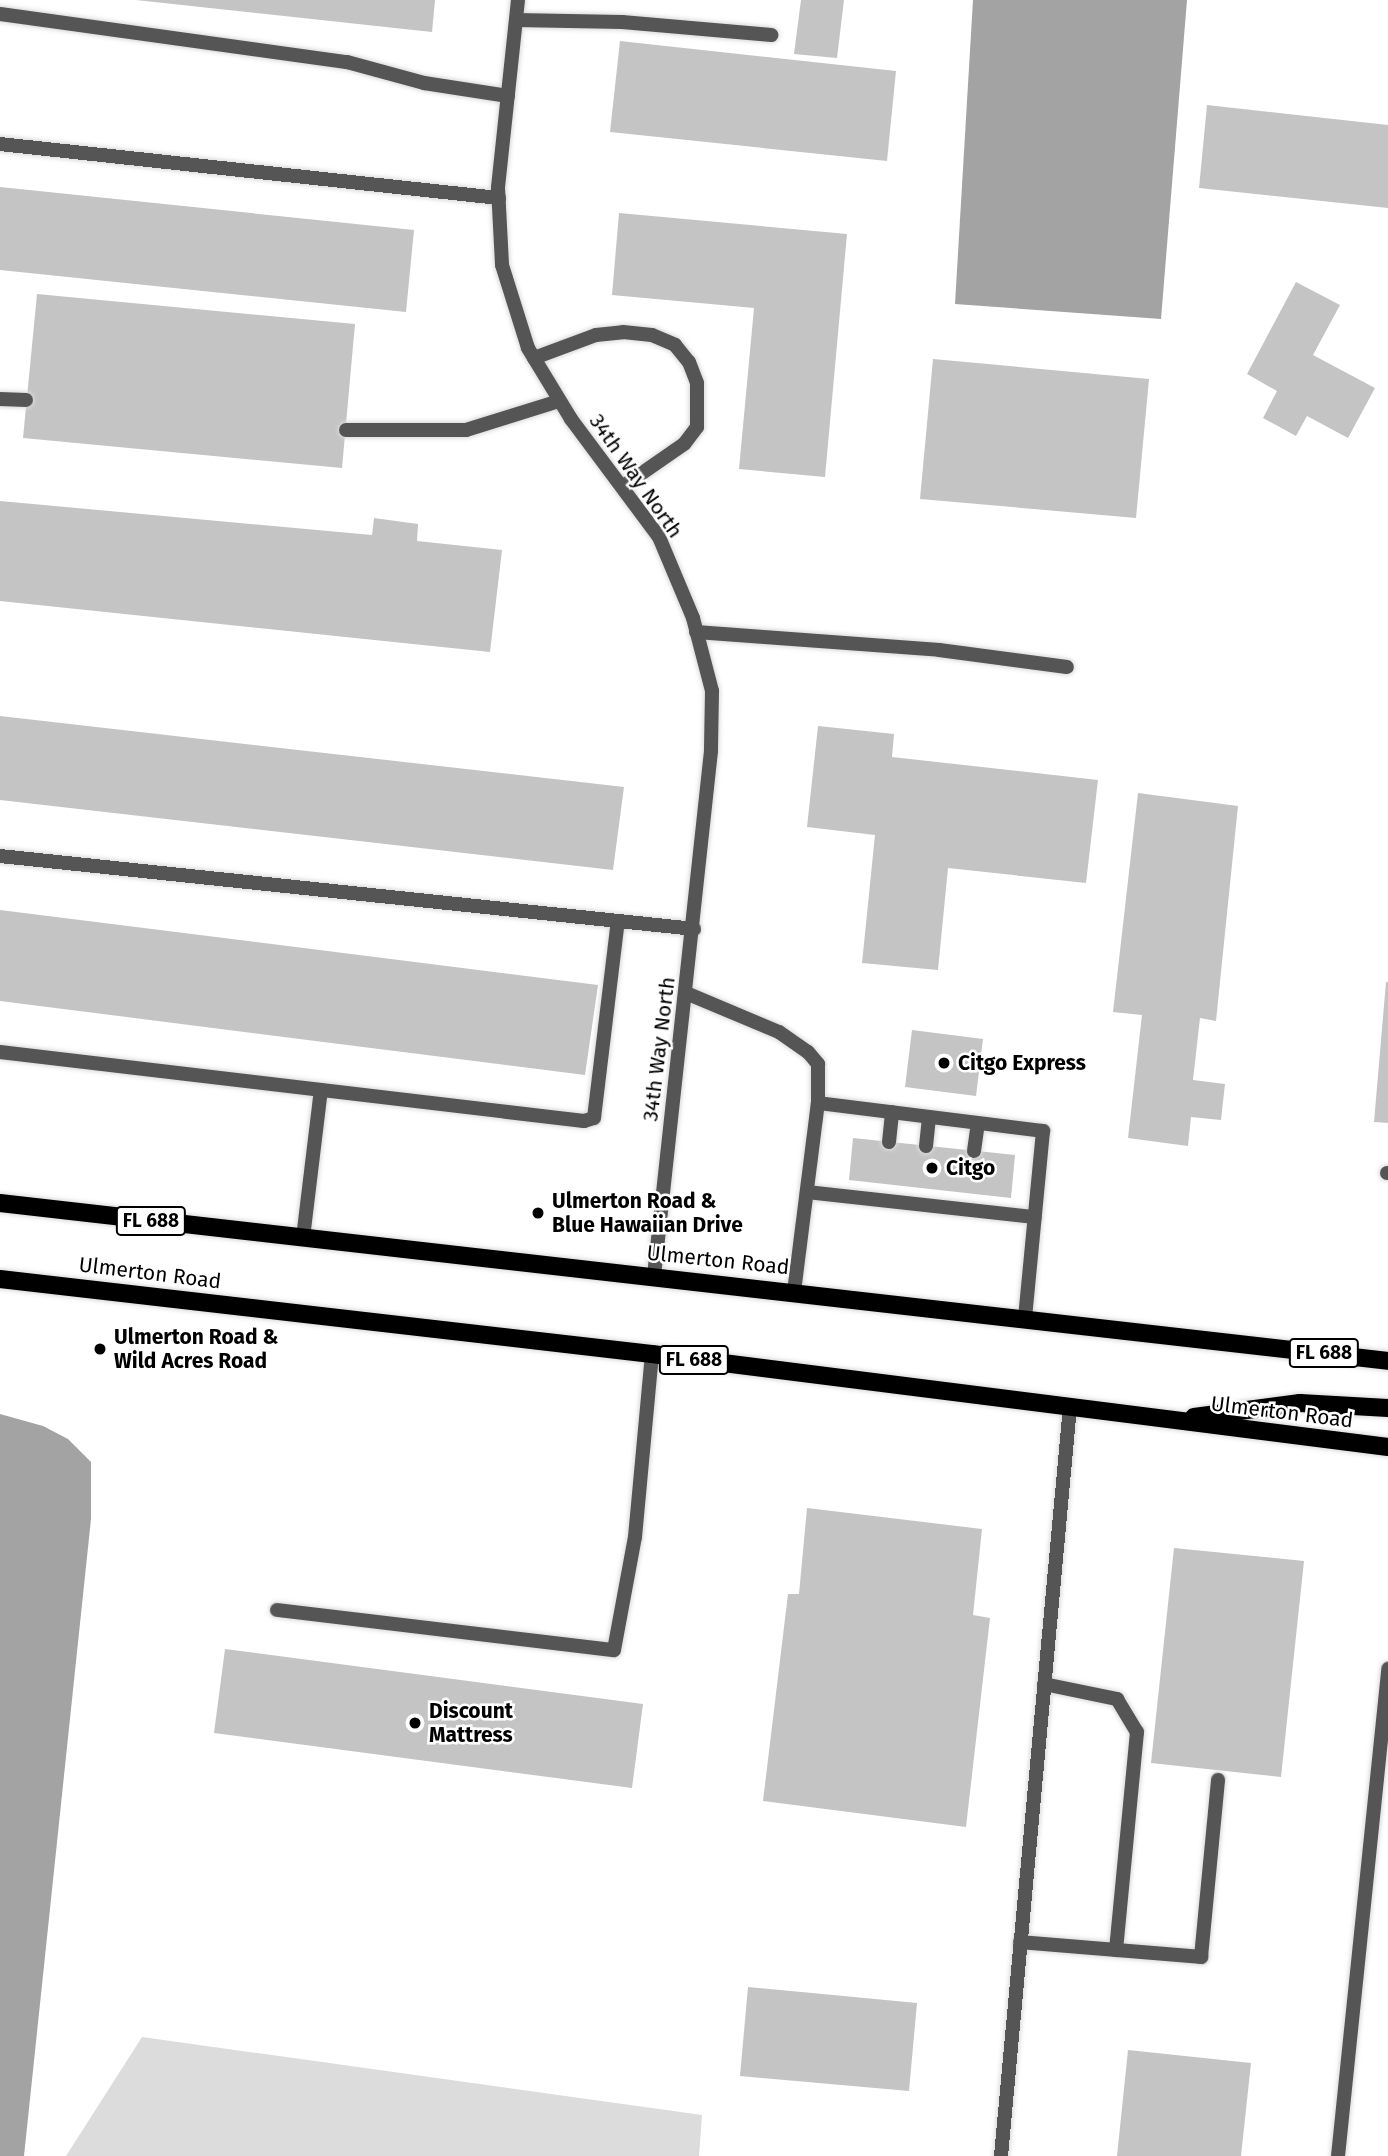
<!DOCTYPE html>
<html>
<head>
<meta charset="utf-8">
<style>
	body { margin:0 }
	#map { position:relative; width:1388px; height:2156px; overflow:hidden; background:#fff; font-family:"Fira Sans",sans-serif }
	div>[style] { position:absolute }
	[style*='--x'] { left:calc(var(--x)*1px); top:calc(var(--y)*1px); width:calc(var(--w)*1px); rotate:calc(var(--a)*1deg) }
	.green>* { inset:0; background:#dcdcdc }
	.water>* { inset:0; background:#a3a3a3 }
	.building>* { inset:0; background:#c4c4c4 }
	.roads { filter:drop-shadow(0 0 2px #dbdbdb) drop-shadow(0 0 2px #dbdbdb) }
	.lane>* { height:14px; margin:-7px; padding:0 7px; transform-origin:7px; border-radius:7px; background:#555 }
	.street>* { height:14px; margin:-7px; padding:0 7px; transform-origin:7px; border-radius:7px; background:#555 }
	.primary>* { height:18px; margin:-9px; padding:0 9px; transform-origin:9px; border-radius:9px; background:#000 }
	.dots>* { width:19px; height:19px; translate:-50% -50%; box-sizing:border-box; border:4px solid #fff; border-radius:50% }
	span { translate:-50% -50%; white-space:nowrap; text-align:center; line-height:1.15; -webkit-text-stroke:5px #fff; paint-order:stroke }
	.shield-label span { padding:2px 5px; background:#fff; border:2px solid; border-radius:5px; -webkit-text-stroke-width:0 }
	.shield-label { font-size:19px; color:#000; font-weight:700 }
	.street-label { font-size:21px; color:#000 }
	.poi-label { font-size:21px; color:#000; font-weight:700 }
	.left { translate:0 -50%; text-align:left }
</style>
</head>
<body>
<div id="map">
	<div class="green">
		<i style="clip-path:polygon(142px 2037px,702px 2115px,699px 2156px,66px 2156px)"></i>
	</div>
	<div class="water">
		<i style="clip-path:polygon(973px 0,1187px 0,1161px 319px,955px 304px)"></i>
		<i style="clip-path:polygon(0 1414px,43px 1426px,68px 1439px,91px 1462px,91px 1519px,24px 2156px,0 2156px)"></i>
	</div>
	<div class="building">
		<i style="clip-path:polygon(136px 0,435px 0,432px 32px)"></i>
		<i style="clip-path:polygon(801px 0,844px 0,837px 58px,794px 54px)"></i>
		<i style="clip-path:polygon(620px 41px,896px 71px,887px 161px,610px 132px)"></i>
		<i style="clip-path:polygon(1207px 105px,1388px 125px,1388px 208px,1199px 188px)"></i>
		<i style="clip-path:polygon(0 187px,414px 230px,406px 312px,0 270px)"></i>
		<i style="clip-path:polygon(619px 213px,847px 234px,825px 477px,739px 469px,754px 308px,612px 295px)"></i>
		<i style="clip-path:polygon(1296px 282px,1340px 305px,1313px 355px,1375px 388px,1348px 438px,1307px 416px,1296px 436px,1263px 418px,1277px 391px,1247px 374px)"></i>
		<i style="clip-path:polygon(37px 294px,355px 324px,342px 468px,23px 438px)"></i>
		<i style="clip-path:polygon(933px 359px,1149px 379px,1136px 518px,920px 499px)"></i>
		<i style="clip-path:polygon(0 501px,372px 535px,374px 518px,418px 524px,417px 541px,502px 550px,490px 652px,0 601px)"></i>
		<i style="clip-path:polygon(0 716px,624px 787px,613px 870px,0 800px)"></i>
		<i style="clip-path:polygon(818px 726px,894px 734px,892px 757px,1098px 780px,1086px 883px,948px 868px,938px 970px,862px 963px,875px 835px,807px 827px)"></i>
		<i style="clip-path:polygon(1138px 793px,1238px 806px,1216px 1021px,1200px 1018px,1193px 1080px,1225px 1084px,1221px 1120px,1191px 1117px,1188px 1146px,1128px 1138px,1142px 1015px,1113px 1012px)"></i>
		<i style="clip-path:polygon(0 910px,598px 985px,585px 1075px,0 1001px)"></i>
		<i style="clip-path:polygon(1386px 982px,1388px 982px,1388px 1123px,1374px 1122px)"></i>
		<i style="clip-path:polygon(912px 1030px,983px 1039px,976px 1096px,905px 1087px)"></i>
		<i style="clip-path:polygon(853px 1138px,1015px 1155px,1011px 1198px,849px 1180px)"></i>
		<i style="clip-path:polygon(807px 1508px,982px 1529px,973px 1615px,990px 1618px,966px 1827px,763px 1801px,788px 1594px,799px 1594px)"></i>
		<i style="clip-path:polygon(1174px 1548px,1304px 1561px,1281px 1777px,1151px 1763px)"></i>
		<i style="clip-path:polygon(225px 1649px,643px 1704px,632px 1788px,214px 1733px)"></i>
		<i style="clip-path:polygon(748px 1987px,917px 2003px,909px 2091px,740px 2076px)"></i>
		<i style="clip-path:polygon(1128px 2050px,1251px 2063px,1241px 2156px,1117px 2156px)"></i>
	</div>
	<div class="roads">
		<div class="lane">
			<i style="--x:0;--y:14;--w:350;--a:7.9"></i>
			<i style="--x:347;--y:62;--w:80;--a:15.3"></i>
			<i style="--x:424;--y:83;--w:85;--a:8.8"></i>
			<i style="--x:516;--y:20;--w:106;--a:1.1"></i>
			<i style="--x:622;--y:22;--w:150;--a:5"></i>
			<i style="--x:0;--y:144;--w:502;--a:6.18"></i>
			<i style="--x:534;--y:358;--w:66;--a:-20.4"></i>
			<i style="--x:596;--y:335;--w:27;--a:-6"></i>
			<i style="--x:623;--y:332;--w:29;--a:6"></i>
			<i style="--x:652;--y:335;--w:25;--a:23"></i>
			<i style="--x:675;--y:345;--w:22;--a:51"></i>
			<i style="--x:689;--y:362;--w:22;--a:69"></i>
			<i style="--x:697;--y:383;--w:44;--a:90"></i>
			<i style="--x:697;--y:427;--w:21;--a:127"></i>
			<i style="--x:684;--y:444;--w:75;--a:145.3"></i>
			<i style="--x:0;--y:399;--w:26;--a:2"></i>
			<i style="--x:346;--y:430;--w:120;--a:0"></i>
			<i style="--x:466;--y:430;--w:97;--a:-17.3"></i>
			<i style="--x:696;--y:632;--w:244;--a:4.2"></i>
			<i style="--x:939;--y:650;--w:129;--a:7.6"></i>
			<i style="--x:0;--y:856;--w:698;--a:6"></i>
			<i style="--x:686;--y:993;--w:101;--a:22.8"></i>
			<i style="--x:779;--y:1032;--w:35;--a:35"></i>
			<i style="--x:808;--y:1052;--w:16;--a:50"></i>
			<i style="--x:818;--y:1064;--w:39;--a:90"></i>
			<i style="--x:0;--y:1052;--w:588;--a:6.74"></i>
			<i style="--x:584;--y:1121;--w:10;--a:-17"></i>
			<i style="--x:594;--y:1118;--w:198;--a:-83.1"></i>
			<i style="--x:889;--y:1142;--w:30;--a:-84"></i>
			<i style="--x:926;--y:1146;--w:29;--a:-84"></i>
			<i style="--x:974;--y:1151;--w:28;--a:-82"></i>
			<i style="--x:1387;--y:1173;--w:1;--a:0"></i>
			<i style="--x:807;--y:1192;--w:229;--a:6.3"></i>
			<i style="--x:303;--y:1238;--w:149;--a:-83.1"></i>
			<i style="--x:794;--y:1292;--w:191;--a:-82.8"></i>
			<i style="--x:818;--y:1103;--w:227;--a:7.1"></i>
			<i style="--x:1043;--y:1131;--w:188;--a:95.5"></i>
			<i style="--x:277;--y:1610;--w:339;--a:6.8"></i>
			<i style="--x:614;--y:1650;--w:115;--a:-79.5"></i>
			<i style="--x:635;--y:1537;--w:184;--a:-84.7"></i>
			<i style="--x:1044;--y:1684;--w:75;--a:11.6"></i>
			<i style="--x:1117;--y:1699;--w:39;--a:59"></i>
			<i style="--x:1137;--y:1732;--w:219;--a:95.5"></i>
			<i style="--x:1020;--y:1942;--w:182;--a:4.7"></i>
			<i style="--x:1201;--y:1957;--w:178;--a:-84.5"></i>
			<i style="--x:1001;--y:2156;--w:752;--a:-84.74"></i>
			<i style="--x:1338;--y:2156;--w:490;--a:-84.1"></i>
		</div>
		<div class="street">
			<i style="--x:518;--y:0;--w:189;--a:96.1"></i>
			<i style="--x:498;--y:188;--w:77;--a:87"></i>
			<i style="--x:502;--y:265;--w:87;--a:72.6"></i>
			<i style="--x:528;--y:348;--w:83;--a:58.8"></i>
			<i style="--x:571;--y:419;--w:147;--a:53.3"></i>
			<i style="--x:659;--y:537;--w:88;--a:67.2"></i>
			<i style="--x:693;--y:618;--w:75;--a:75.4"></i>
			<i style="--x:712;--y:691;--w:60;--a:91"></i>
			<i style="--x:711;--y:751;--w:528;--a:96.2"></i>
		</div>
		<div class="primary">
			<i style="--x:0;--y:1203;--w:1397;--a:6.49"></i>
			<i style="--x:0;--y:1279;--w:656;--a:6.56"></i>
			<i style="--x:652;--y:1354;--w:742;--a:7.2"></i>
			<i style="--x:1194;--y:1417;--w:107;--a:-7.5"></i>
			<i style="--x:1300;--y:1403;--w:88;--a:3.3"></i>
		</div>
	</div>
	<div class="dots">
		<i style="left:944px;top:1063px;background:#000"></i>
		<i style="left:932px;top:1168px;background:#000"></i>
		<i style="left:538px;top:1213px;background:#000"></i>
		<i style="left:100px;top:1349px;background:#000"></i>
		<i style="left:415px;top:1723px;background:#000"></i>
	</div>
	<div class="shield-label">
		<span style="left:151px;top:1221px">FL 688</span>
		<span style="left:1324px;top:1353px">FL 688</span>
		<span style="left:694px;top:1360px">FL 688</span>
	</div>
	<div class="street-label">
		<span style="left:636px;top:476px;rotate:55deg">34th Way North</span>
		<span style="left:659px;top:1049px;rotate:-83deg">34th Way North</span>
		<span style="left:718px;top:1260px;rotate:6deg">Ulmerton Road</span>
		<span style="left:150px;top:1273px;rotate:7deg">Ulmerton Road</span>
		<span style="left:1282px;top:1412px;rotate:7deg">Ulmerton Road</span>
	</div>
	<div class="poi-label">
		<span class="left" style="left:958px;top:1063px">Citgo Express</span>
		<span class="left" style="left:946px;top:1168px">Citgo</span>
		<span class="left" style="left:552px;top:1213px">Ulmerton Road &amp;<br>Blue Hawaiian Drive</span>
		<span class="left" style="left:114px;top:1349px">Ulmerton Road &amp;<br>Wild Acres Road</span>
		<span class="left" style="left:429px;top:1723px">Discount<br>Mattress</span>
	</div>
</div>
</body>
</html>
